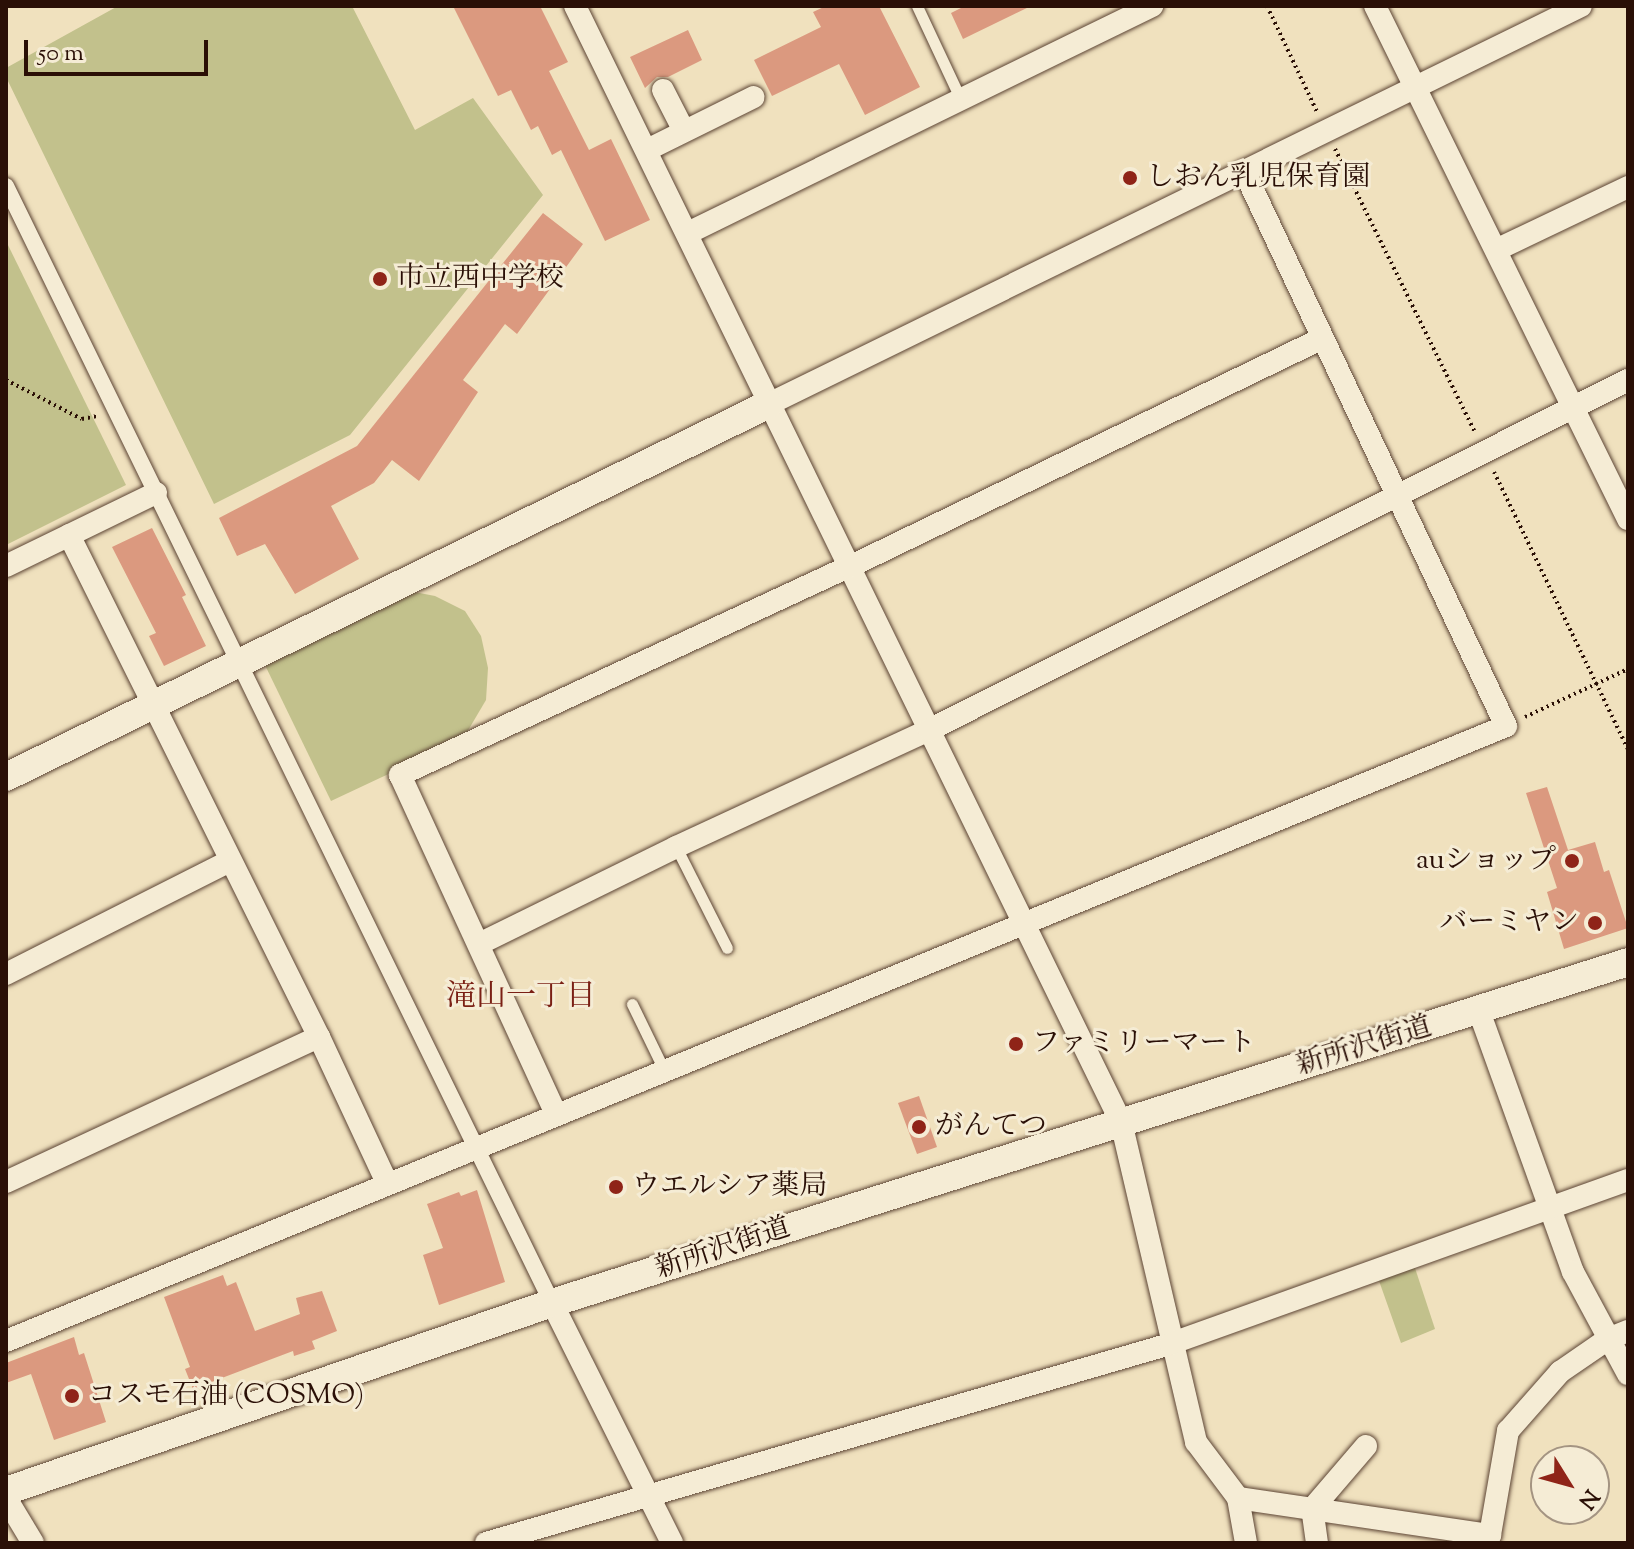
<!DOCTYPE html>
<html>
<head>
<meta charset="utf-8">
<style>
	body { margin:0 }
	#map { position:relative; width:1634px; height:1549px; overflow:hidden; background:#f0e1be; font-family:"Sorts Mill Goudy","Noto Serif JP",serif }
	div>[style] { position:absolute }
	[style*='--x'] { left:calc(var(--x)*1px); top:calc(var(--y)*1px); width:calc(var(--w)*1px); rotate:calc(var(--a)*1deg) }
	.green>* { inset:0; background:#c2c18c }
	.building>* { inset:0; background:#db997f }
	.path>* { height:4px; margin-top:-2px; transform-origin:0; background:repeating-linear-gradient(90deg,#2a0f06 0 2px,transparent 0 6px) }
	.roads { filter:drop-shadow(0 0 2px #5c4434) drop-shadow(0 0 2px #5c4434) }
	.service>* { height:11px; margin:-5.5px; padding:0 5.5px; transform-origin:5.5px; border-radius:5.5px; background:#f5ecd5 }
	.pedestrian>* { height:16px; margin:-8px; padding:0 8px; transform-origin:8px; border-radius:8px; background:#f5ecd5 }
	.minor>* { height:22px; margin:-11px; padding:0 11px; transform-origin:11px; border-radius:11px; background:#f5ecd5 }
	.tertiary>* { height:28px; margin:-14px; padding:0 14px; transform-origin:14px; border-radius:14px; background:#f5ecd5 }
	.dots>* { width:22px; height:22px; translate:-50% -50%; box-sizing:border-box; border:4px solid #f5ecd5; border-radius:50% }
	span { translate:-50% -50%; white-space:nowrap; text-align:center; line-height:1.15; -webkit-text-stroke:6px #f5ecd5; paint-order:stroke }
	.poi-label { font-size:28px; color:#2a0f06 }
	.left { translate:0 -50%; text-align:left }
	.right { translate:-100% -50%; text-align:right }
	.street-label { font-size:28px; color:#2a0f06 }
	.neighbourhood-label { font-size:30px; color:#7a1f14 }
	.frame { position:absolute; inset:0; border:8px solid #2a0f06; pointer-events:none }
	.north { position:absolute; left:1530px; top:1445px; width:80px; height:80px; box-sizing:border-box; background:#f5ecd5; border:2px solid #a49482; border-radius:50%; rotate:127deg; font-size:22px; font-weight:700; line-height:32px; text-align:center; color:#2a0f06 }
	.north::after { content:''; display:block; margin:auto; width:28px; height:36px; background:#8f2418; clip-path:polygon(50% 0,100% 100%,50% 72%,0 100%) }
	.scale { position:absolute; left:24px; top:40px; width:184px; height:36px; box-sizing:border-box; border:4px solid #2a0f06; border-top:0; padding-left:10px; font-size:24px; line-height:28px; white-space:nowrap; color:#2a0f06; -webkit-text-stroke:6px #f5ecd5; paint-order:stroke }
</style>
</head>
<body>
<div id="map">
	<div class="green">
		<i style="clip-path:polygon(118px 6px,352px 6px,415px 130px,473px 98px,543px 195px,350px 435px,214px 504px,6px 77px,6px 68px)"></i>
		<i style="clip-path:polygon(6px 241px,126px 485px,6px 545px)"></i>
		<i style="clip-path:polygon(404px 590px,435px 596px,465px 611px,481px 636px,488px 668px,486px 700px,463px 739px,331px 801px,263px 661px)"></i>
		<i style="clip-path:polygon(1414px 1265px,1435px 1329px,1401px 1343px,1378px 1278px)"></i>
	</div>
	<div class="building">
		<i style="clip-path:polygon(453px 6px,540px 6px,568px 62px,549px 71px,589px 150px,611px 139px,650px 220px,605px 241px,561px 150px,552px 155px,538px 126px,531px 130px,511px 90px,498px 96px)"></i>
		<i style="clip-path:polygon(826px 6px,879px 6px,920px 87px,865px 115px,839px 64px,772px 96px,754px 60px,821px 27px,813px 12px)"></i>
		<i style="clip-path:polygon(965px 6px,1031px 6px,963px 39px,951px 13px)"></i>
		<i style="clip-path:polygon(688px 30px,702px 60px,668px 77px,657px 77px,645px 88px,630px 57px)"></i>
		<i style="clip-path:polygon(543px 213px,583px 244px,517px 334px,505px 324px,463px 380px,478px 392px,419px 481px,392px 460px,374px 483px,331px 506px,359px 559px,295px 594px,265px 544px,237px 556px,219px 518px,357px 446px)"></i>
		<i style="clip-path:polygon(152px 528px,186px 595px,182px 597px,206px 646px,164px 666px,149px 636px,156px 633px,112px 547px)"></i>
		<i style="clip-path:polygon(1547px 787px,1568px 850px,1595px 842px,1604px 872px,1609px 870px,1628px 928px,1564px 949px,1547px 892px,1557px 888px,1526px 793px)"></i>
		<i style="clip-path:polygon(919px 1096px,937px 1147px,917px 1154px,898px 1103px)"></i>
		<i style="clip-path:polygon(477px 1190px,505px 1282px,439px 1305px,423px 1255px,443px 1248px,427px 1204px,459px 1192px,461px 1196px)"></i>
		<i style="clip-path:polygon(223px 1275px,227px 1286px,236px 1282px,255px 1331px,300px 1314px,296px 1298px,322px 1291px,337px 1331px,312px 1341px,315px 1349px,294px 1356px,293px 1351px,193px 1389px,185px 1369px,190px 1367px,164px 1297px)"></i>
		<i style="clip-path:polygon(74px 1337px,79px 1355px,84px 1353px,106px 1422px,54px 1440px,31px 1374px,6px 1383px,6px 1363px)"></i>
	</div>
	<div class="path">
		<i style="--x:1267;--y:6;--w:117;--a:64.7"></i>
		<i style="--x:1335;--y:149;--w:316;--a:63.7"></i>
		<i style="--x:6;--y:380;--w:85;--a:27.2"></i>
		<i style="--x:82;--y:419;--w:15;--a:-11"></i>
		<i style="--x:1494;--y:472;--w:308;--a:64.2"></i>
		<i style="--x:1525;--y:717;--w:114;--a:-25"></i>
	</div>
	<div class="roads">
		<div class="service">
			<i style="--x:917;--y:6;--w:102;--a:64.9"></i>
			<i style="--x:676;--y:847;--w:113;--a:63.2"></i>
			<i style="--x:632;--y:1004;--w:73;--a:64.1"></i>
		</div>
		<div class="pedestrian">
			<i style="--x:6;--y:186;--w:1243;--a:63.95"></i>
		</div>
		<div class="minor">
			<i style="--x:575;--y:6;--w:1242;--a:63.93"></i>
			<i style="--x:1121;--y:1122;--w:329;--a:76.8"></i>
			<i style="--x:1196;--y:1442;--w:70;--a:53.1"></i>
			<i style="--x:1238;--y:1498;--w:46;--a:79.9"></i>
			<i style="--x:1375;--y:6;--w:572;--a:63.75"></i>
			<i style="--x:663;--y:90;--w:46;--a:62.9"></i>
			<i style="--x:647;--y:150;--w:119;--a:-26.4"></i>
			<i style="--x:688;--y:233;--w:517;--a:-26.07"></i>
			<i style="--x:1496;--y:250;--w:146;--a:-25.5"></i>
			<i style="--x:769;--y:404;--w:904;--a:-26.11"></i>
			<i style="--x:69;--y:535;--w:561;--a:63.53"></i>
			<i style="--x:319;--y:1037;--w:161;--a:65"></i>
			<i style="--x:6;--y:566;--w:167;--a:-26"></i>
			<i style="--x:479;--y:944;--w:220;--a:-26.2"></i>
			<i style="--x:676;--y:847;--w:279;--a:-24.8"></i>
			<i style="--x:929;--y:730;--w:782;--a:-26.6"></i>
			<i style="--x:6;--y:974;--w:251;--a:-26.8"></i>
			<i style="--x:1479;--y:1011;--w:277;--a:70.2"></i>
			<i style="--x:1573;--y:1272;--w:116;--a:61.7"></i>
			<i style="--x:556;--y:1114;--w:373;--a:-114.7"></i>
			<i style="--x:400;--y:775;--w:495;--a:-24.9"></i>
			<i style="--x:849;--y:567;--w:526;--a:-25.79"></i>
			<i style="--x:6;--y:1182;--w:345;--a:-24.9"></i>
			<i style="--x:552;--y:1303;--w:268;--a:63.4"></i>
			<i style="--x:6;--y:1341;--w:1621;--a:-22.29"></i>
			<i style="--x:1506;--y:726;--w:614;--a:-115.27"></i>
			<i style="--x:6;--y:1498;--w:52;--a:59"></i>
			<i style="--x:1238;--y:1498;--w:255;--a:8.4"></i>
			<i style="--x:1490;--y:1535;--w:106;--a:-80.2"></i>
			<i style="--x:1508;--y:1431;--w:79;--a:-48.6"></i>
			<i style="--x:1560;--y:1372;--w:58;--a:-34.5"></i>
			<i style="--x:1608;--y:1339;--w:22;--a:-22"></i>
			<i style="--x:486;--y:1543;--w:712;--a:-16.22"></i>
			<i style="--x:1170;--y:1344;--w:486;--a:-19.7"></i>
			<i style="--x:1317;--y:1543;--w:34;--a:-98"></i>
			<i style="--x:1312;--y:1509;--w:83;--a:-49.4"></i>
		</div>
		<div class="tertiary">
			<i style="--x:6;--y:777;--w:849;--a:-26.05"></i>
			<i style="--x:6;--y:1491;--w:577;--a:-19"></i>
			<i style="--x:552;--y:1303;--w:1129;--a:-17.58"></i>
		</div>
	</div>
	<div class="dots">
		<i style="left:1130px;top:178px;background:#8f2418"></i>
		<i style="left:380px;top:279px;background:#8f2418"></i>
		<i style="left:1572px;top:861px;background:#8f2418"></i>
		<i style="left:1595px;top:923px;background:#8f2418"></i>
		<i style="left:1016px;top:1044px;background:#8f2418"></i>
		<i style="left:919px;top:1127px;background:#8f2418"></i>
		<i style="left:616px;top:1187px;background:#8f2418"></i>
		<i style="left:72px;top:1396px;background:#8f2418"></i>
	</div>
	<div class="poi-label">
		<span class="left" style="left:1146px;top:178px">しおん乳児保育園</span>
		<span class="left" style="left:396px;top:279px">市立西中学校</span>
		<span class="right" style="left:1556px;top:861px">auショップ</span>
		<span class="right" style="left:1579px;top:923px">バーミヤン</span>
		<span class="left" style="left:1032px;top:1044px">ファミリーマート</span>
		<span class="left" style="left:935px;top:1127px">がんてつ</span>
		<span class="left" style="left:632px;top:1187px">ウエルシア薬局</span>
		<span class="left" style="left:88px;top:1396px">コスモ石油 (COSMO)</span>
	</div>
	<div class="street-label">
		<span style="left:1364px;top:1047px;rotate:-17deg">新所沢街道</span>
		<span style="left:723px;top:1249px;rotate:-18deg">新所沢街道</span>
	</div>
	<div class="neighbourhood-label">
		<span style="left:521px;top:998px">滝山一丁目</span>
	</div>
	<div class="frame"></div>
	<div class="north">N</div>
	<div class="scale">50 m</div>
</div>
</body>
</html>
